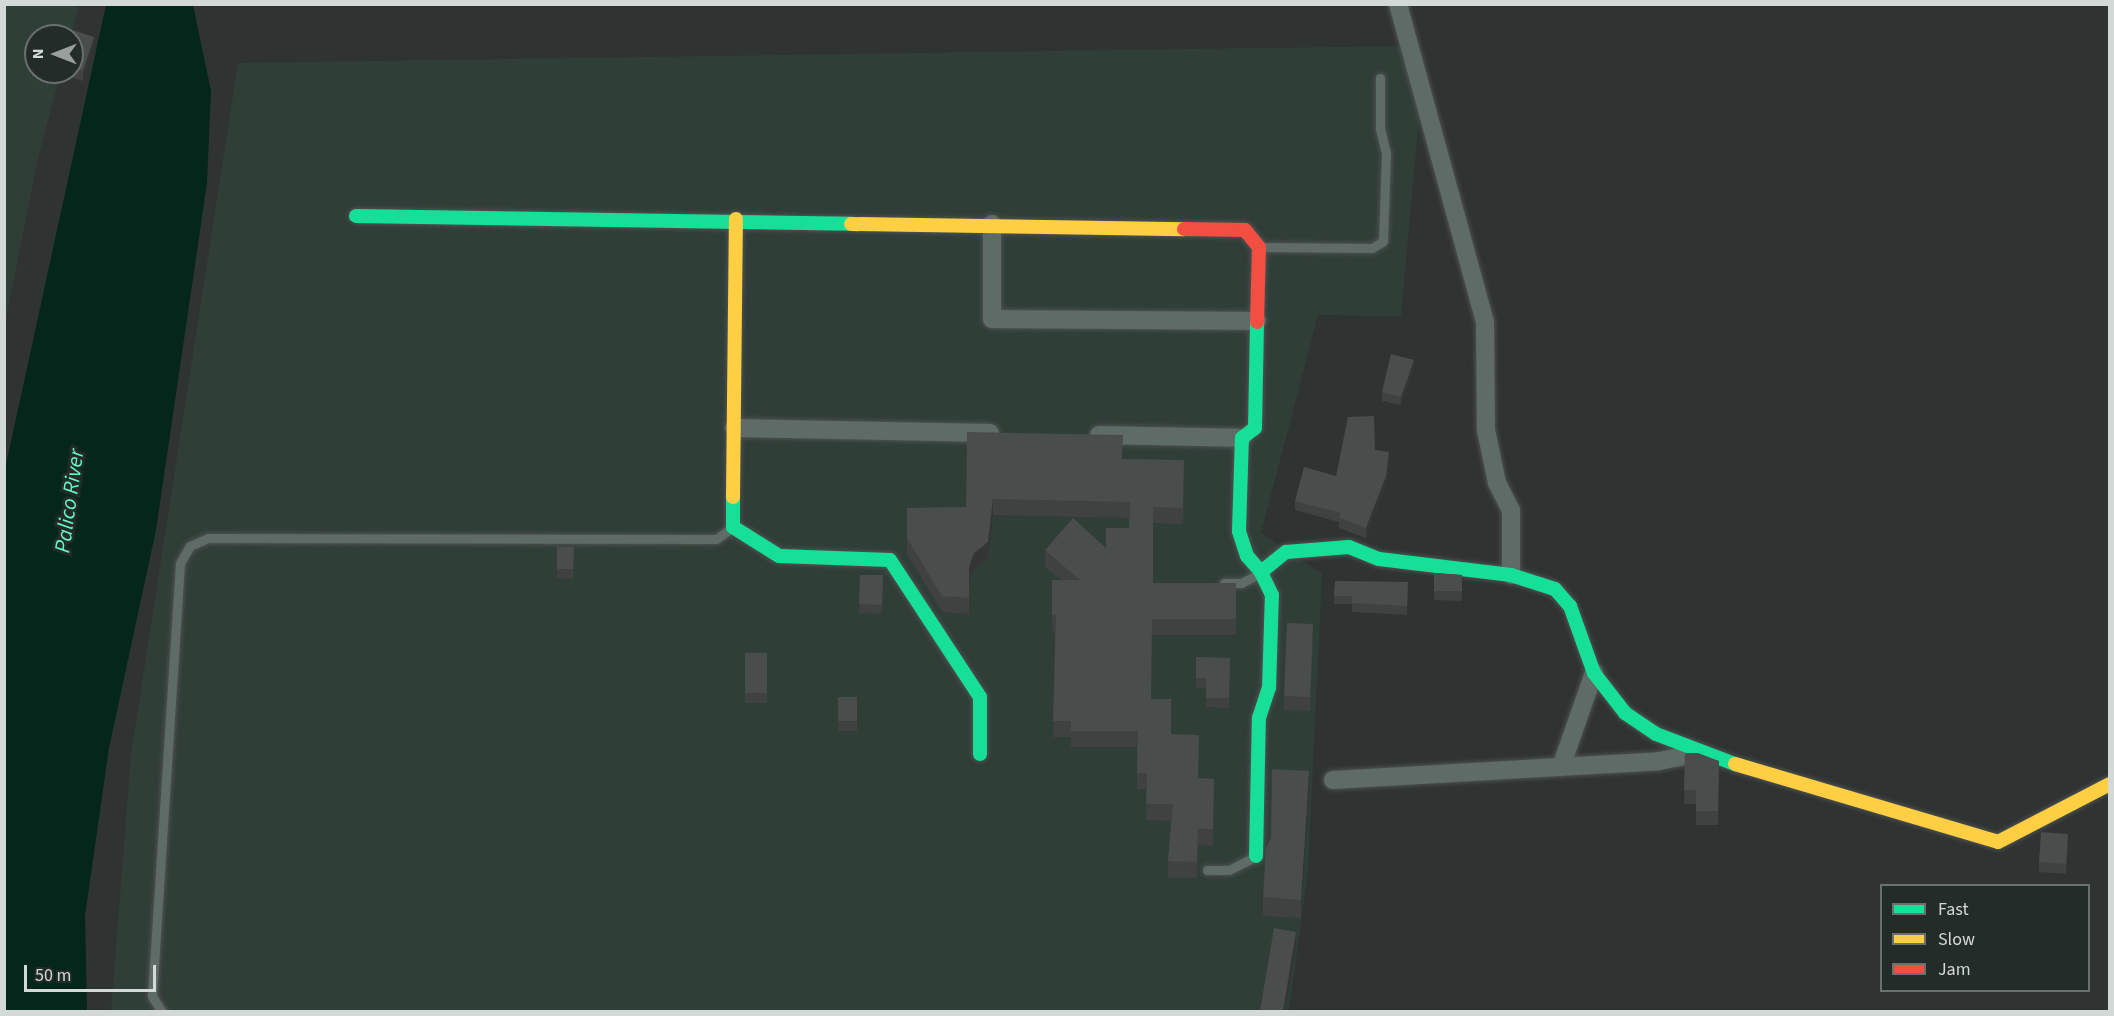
<!DOCTYPE html>
<html>
<head>
<meta charset="utf-8">
<style>
	body { margin:0 }
	#map { position:relative; width:2114px; height:1016px; overflow:hidden; background:#2f3432; font-family:"Source Sans 3",sans-serif }
	div>[style] { position:absolute }
	[style*='--x'] { left:calc(var(--x)*1px); top:calc(var(--y)*1px); width:calc(var(--w)*1px); rotate:calc(var(--a)*1deg) }
	.built>* { inset:0; background:#303e38 }
	.water>* { inset:0; background:#04261b }
	.roads { filter:drop-shadow(0 0 2px #4d5150) drop-shadow(0 0 2px #4d5150) }
	.lane>* { height:9px; margin:-4.5px; padding:0 4.5px; transform-origin:4.5px; border-radius:4.5px; background:#5f6b66 }
	.street>* { height:18px; margin:-9px; padding:0 9px; transform-origin:9px; border-radius:9px; background:#5f6b66 }
	.fast>* { height:14px; margin:-7px; padding:0 7px; transform-origin:7px; border-radius:7px; background:#16e098 }
	.slow>* { height:14px; margin:-7px; padding:0 7px; transform-origin:7px; border-radius:7px; background:#ffcf43 }
	.jam>* { height:14px; margin:-7px; padding:0 7px; transform-origin:7px; border-radius:7px; background:#f24e42 }
	.wall>* { inset:0; background:#3f4240 }
	.shaded-wall>* { inset:0; background:#333634 }
	.building>* { inset:0; background:#494d4b }
	span { translate:-50% -50%; white-space:nowrap; text-align:center; line-height:1.15; -webkit-text-stroke:6px #232c28; paint-order:stroke }
	.water-label { font-size:22px; color:#63fcc7; font-style:italic }
	.frame { position:absolute; inset:0; border:6px solid #d3d9d6; pointer-events:none }
	.legend { position:absolute; left:1880px; top:884px; width:210px; height:108px; box-sizing:border-box; background:#232c28; border:2px solid #69716e; margin:0; padding:8px 10px; list-style:none; font-size:18px; color:#d3d9d6 }
	.legend li { display:flex; align-items:center; gap:12px; height:30px }
	.legend b { width:30px; border:2px solid #69716e }
	.north { position:absolute; left:24px; top:24px; width:60px; height:60px; box-sizing:border-box; background:#232c28; border:2px solid #69716e; border-radius:50%; rotate:270deg; font-size:16px; font-weight:700; line-height:24px; text-align:center; color:#d3d9d6 }
	.north::after { content:''; display:block; margin:auto; width:21px; height:27px; background:#9a9f9d; clip-path:polygon(50% 0,100% 100%,50% 72%,0 100%) }
	.scale { position:absolute; left:24px; top:965px; width:132px; height:27px; box-sizing:border-box; border:3px solid #d3d9d6; border-top:0; padding-left:8px; font-size:18px; line-height:21px; white-space:nowrap; color:#d3d9d6; -webkit-text-stroke:4px #232c28; paint-order:stroke }
</style>
</head>
<body>
<div id="map">
	<div class="built">
		<i style="clip-path:polygon(5px 4px,79px 5px,71px 36px,36px 36px,36px 72px,61px 72px,39px 154px,5px 324px)"></i>
		<i style="clip-path:polygon(1400px 46px,1419px 117px,1401px 316px,1318px 315px,1261px 533px,1322px 574px,1308px 870px,1289px 1011px,111px 1012px,131px 754px,238px 63px)"></i>
	</div>
	<div class="water">
		<i style="clip-path:polygon(106px 5px,193px 5px,211px 91px,207px 183px,156px 530px,109px 748px,85px 916px,87px 1011px,5px 1011px,5px 469px)"></i>
	</div>
	<div class="roads">
		<div class="lane">
			<i style="--x:1261;--y:247;--w:111;--a:0.5"></i>
			<i style="--x:1372;--y:248;--w:13;--a:-32"></i>
			<i style="--x:1383;--y:241;--w:88;--a:-88"></i>
			<i style="--x:1386;--y:153;--w:25;--a:-104"></i>
			<i style="--x:1380;--y:129;--w:51;--a:-90"></i>
			<i style="--x:1224;--y:583;--w:17;--a:0"></i>
			<i style="--x:1241;--y:583;--w:20;--a:-27"></i>
			<i style="--x:1207;--y:870;--w:22;--a:0"></i>
			<i style="--x:1229;--y:870;--w:28;--a:-27"></i>
			<i style="--x:162;--y:1012;--w:19;--a:-122"></i>
			<i style="--x:152;--y:996;--w:434;--a:-86.3"></i>
			<i style="--x:180;--y:563;--w:20;--a:-60"></i>
			<i style="--x:190;--y:546;--w:20;--a:-24"></i>
			<i style="--x:208;--y:538;--w:508;--a:0.11"></i>
			<i style="--x:716;--y:539;--w:19;--a:-35"></i>
		</div>
		<div class="street">
			<i style="--x:1398;--y:4;--w:329;--a:74.7"></i>
			<i style="--x:1485;--y:321;--w:109;--a:89.5"></i>
			<i style="--x:1486;--y:430;--w:54;--a:78.3"></i>
			<i style="--x:1497;--y:483;--w:30;--a:63"></i>
			<i style="--x:1511;--y:510;--w:65;--a:90"></i>
			<i style="--x:992;--y:224;--w:95;--a:90"></i>
			<i style="--x:992;--y:319;--w:265;--a:0.4"></i>
			<i style="--x:734;--y:428;--w:256;--a:1.1"></i>
			<i style="--x:1099;--y:435;--w:143;--a:1.2"></i>
			<i style="--x:1561;--y:767;--w:100;--a:-70.7"></i>
			<i style="--x:1333;--y:780;--w:327;--a:-3.3"></i>
			<i style="--x:1659;--y:761;--w:42;--a:-11"></i>
		</div>
		<div class="fast">
			<i style="--x:356;--y:216;--w:495;--a:0.9"></i>
			<i style="--x:733;--y:497;--w:30;--a:90"></i>
			<i style="--x:733;--y:527;--w:54;--a:32.2"></i>
			<i style="--x:779;--y:556;--w:111;--a:2.1"></i>
			<i style="--x:890;--y:560;--w:164;--a:56.7"></i>
			<i style="--x:980;--y:697;--w:57;--a:90"></i>
			<i style="--x:1261;--y:572;--w:32;--a:-39"></i>
			<i style="--x:1286;--y:552;--w:63;--a:-4.5"></i>
			<i style="--x:1349;--y:547;--w:32;--a:22"></i>
			<i style="--x:1379;--y:559;--w:133;--a:6.9"></i>
			<i style="--x:1511;--y:575;--w:46;--a:17.7"></i>
			<i style="--x:1555;--y:589;--w:23;--a:49"></i>
			<i style="--x:1570;--y:606;--w:71;--a:70.3"></i>
			<i style="--x:1594;--y:673;--w:51;--a:52.2"></i>
			<i style="--x:1625;--y:713;--w:37;--a:34"></i>
			<i style="--x:1656;--y:734;--w:85;--a:20.8"></i>
			<i style="--x:1256;--y:856;--w:138;--a:-88.8"></i>
			<i style="--x:1259;--y:718;--w:32;--a:-72"></i>
			<i style="--x:1269;--y:688;--w:93;--a:-88.2"></i>
			<i style="--x:1272;--y:595;--w:25;--a:-116"></i>
			<i style="--x:1261;--y:572;--w:21;--a:-131"></i>
			<i style="--x:1247;--y:556;--w:26;--a:-108"></i>
			<i style="--x:1239;--y:531;--w:93;--a:-88.2"></i>
			<i style="--x:1242;--y:438;--w:16;--a:-38"></i>
			<i style="--x:1255;--y:428;--w:106;--a:-88.9"></i>
		</div>
		<div class="slow">
			<i style="--x:851;--y:224;--w:333;--a:0.9"></i>
			<i style="--x:733;--y:497;--w:278;--a:-89.4"></i>
			<i style="--x:1735;--y:764;--w:274;--a:16.5"></i>
			<i style="--x:1998;--y:842;--w:126;--a:-27.4"></i>
		</div>
		<div class="jam">
			<i style="--x:1184;--y:229;--w:61;--a:0.9"></i>
			<i style="--x:1245;--y:230;--w:22;--a:51"></i>
			<i style="--x:1259;--y:247;--w:75;--a:91.5"></i>
		</div>
	</div>
	<div class="wall">
		<i style="clip-path:polygon(72px 36px,94px 46px,83px 81px,63px 75px,63px 72px,72px 72px)"></i>
		<i style="clip-path:polygon(1414px 368px,1401px 405px,1382px 401px,1382px 392px)"></i>
		<i style="clip-path:polygon(1375px 450px,1389px 461px,1386px 485px,1366px 538px,1339px 528px,1339px 522px,1295px 510px,1295px 501px,1336px 476px)"></i>
		<i style="clip-path:polygon(1123px 459px,1184px 460px,1183px 524px,1153px 523px,1153px 583px,1236px 583px,1236px 635px,1152px 635px,1151px 699px,1171px 734px,1198px 778px,1214px 779px,1213px 846px,1198px 845px,1197px 878px,1168px 878px,1168px 861px,1171px 821px,1146px 820px,1147px 789px,1137px 789px,1137px 747px,1071px 747px,1071px 737px,1053px 737px,1055px 631px,1052px 631px,1052px 580px,1061px 580px,1045px 567px,1045px 550px,1106px 548px,1129px 528px,1129px 518px,993px 515px,988px 559px,973px 570px,969px 584px,969px 614px,942px 612px,907px 554px,907px 508px,966px 507px)"></i>
		<i style="clip-path:polygon(557px 546px,574px 547px,573px 579px,557px 578px)"></i>
		<i style="clip-path:polygon(1434px 573px,1462px 575px,1462px 601px,1434px 600px)"></i>
		<i style="clip-path:polygon(860px 575px,883px 575px,882px 614px,859px 613px)"></i>
		<i style="clip-path:polygon(1335px 581px,1408px 582px,1407px 615px,1352px 612px,1352px 604px,1334px 604px)"></i>
		<i style="clip-path:polygon(1313px 638px,1310px 711px,1284px 710px,1284px 696px)"></i>
		<i style="clip-path:polygon(745px 653px,767px 653px,767px 703px,745px 703px)"></i>
		<i style="clip-path:polygon(1196px 657px,1230px 658px,1229px 708px,1206px 707px,1206px 688px,1196px 688px)"></i>
		<i style="clip-path:polygon(838px 697px,857px 697px,857px 731px,838px 731px)"></i>
		<i style="clip-path:polygon(1685px 753px,1719px 761px,1718px 825px,1696px 825px,1696px 804px,1684px 804px)"></i>
		<i style="clip-path:polygon(1309px 790px,1301px 918px,1263px 916px,1263px 897px)"></i>
		<i style="clip-path:polygon(2068px 844px,2066px 874px,2039px 872px,2039px 862px)"></i>
	</div>
	<div class="shaded-wall">
		<i style="clip-path:polygon(94px 37px,94px 46px,83px 81px,83px 71px)"></i>
		<i style="clip-path:polygon(1414px 360px,1414px 368px,1401px 405px,1401px 397px)"></i>
		<i style="clip-path:polygon(1389px 452px,1389px 461px,1386px 485px,1366px 538px,1366px 528px)"></i>
		<i style="clip-path:polygon(993px 499px,993px 515px,988px 559px,973px 570px,969px 584px,969px 568px)"></i>
		<i style="clip-path:polygon(1309px 771px,1309px 790px,1301px 918px,1301px 900px)"></i>
		<i style="clip-path:polygon(1296px 932px,1296px 946px,1285px 1011px,1283px 1011px)"></i>
	</div>
	<div class="building">
		<i style="clip-path:polygon(73px 30px,94px 37px,83px 71px,72px 68px,72px 36px)"></i>
		<i style="clip-path:polygon(1391px 354px,1414px 360px,1401px 397px,1382px 392px)"></i>
		<i style="clip-path:polygon(1374px 416px,1375px 450px,1389px 452px,1386px 476px,1366px 528px,1339px 518px,1341px 513px,1295px 501px,1304px 467px,1336px 476px,1348px 417px)"></i>
		<i style="clip-path:polygon(967px 432px,1123px 435px,1122px 459px,1184px 460px,1183px 508px,1153px 507px,1153px 583px,1236px 583px,1236px 619px,1152px 619px,1151px 699px,1171px 699px,1171px 734px,1199px 735px,1198px 778px,1214px 779px,1213px 829px,1198px 829px,1197px 862px,1168px 861px,1173px 804px,1146px 804px,1147px 773px,1137px 773px,1138px 731px,1071px 731px,1071px 721px,1053px 721px,1056px 615px,1052px 615px,1052px 580px,1080px 580px,1045px 550px,1073px 518px,1106px 548px,1106px 528px,1129px 528px,1130px 502px,993px 499px,988px 542px,973px 554px,969px 568px,969px 598px,942px 596px,907px 538px,907px 508px,966px 507px)"></i>
		<i style="clip-path:polygon(557px 546px,574px 547px,573px 569px,557px 569px)"></i>
		<i style="clip-path:polygon(1434px 573px,1462px 575px,1462px 591px,1434px 591px)"></i>
		<i style="clip-path:polygon(860px 575px,883px 575px,882px 605px,859px 604px)"></i>
		<i style="clip-path:polygon(1335px 581px,1408px 582px,1407px 606px,1352px 603px,1352px 596px,1334px 596px)"></i>
		<i style="clip-path:polygon(1287px 623px,1313px 624px,1310px 697px,1284px 696px)"></i>
		<i style="clip-path:polygon(745px 653px,767px 653px,767px 693px,745px 693px)"></i>
		<i style="clip-path:polygon(1196px 657px,1230px 658px,1229px 698px,1206px 698px,1206px 678px,1196px 678px)"></i>
		<i style="clip-path:polygon(838px 697px,857px 697px,857px 721px,838px 721px)"></i>
		<i style="clip-path:polygon(1685px 753px,1698px 753px,1719px 761px,1718px 811px,1696px 811px,1696px 790px,1684px 790px)"></i>
		<i style="clip-path:polygon(1272px 769px,1309px 771px,1301px 900px,1263px 897px,1266px 848px,1271px 838px)"></i>
		<i style="clip-path:polygon(2041px 832px,2068px 834px,2066px 864px,2039px 862px)"></i>
		<i style="clip-path:polygon(1274px 928px,1296px 932px,1283px 1011px,1260px 1011px)"></i>
	</div>
	<div class="water-label">
		<span style="left:70px;top:501px;rotate:-82deg">Palico River</span>
	</div>
	<div class="frame"></div>
	<ul class="legend">
	<li><b style="height:8px;background:#16e098"></b>Fast</li>
	<li><b style="height:8px;background:#ffcf43"></b>Slow</li>
	<li><b style="height:8px;background:#f24e42"></b>Jam</li>
	</ul>
	<div class="north">N</div>
	<div class="scale">50 m</div>
</div>
</body>
</html>
